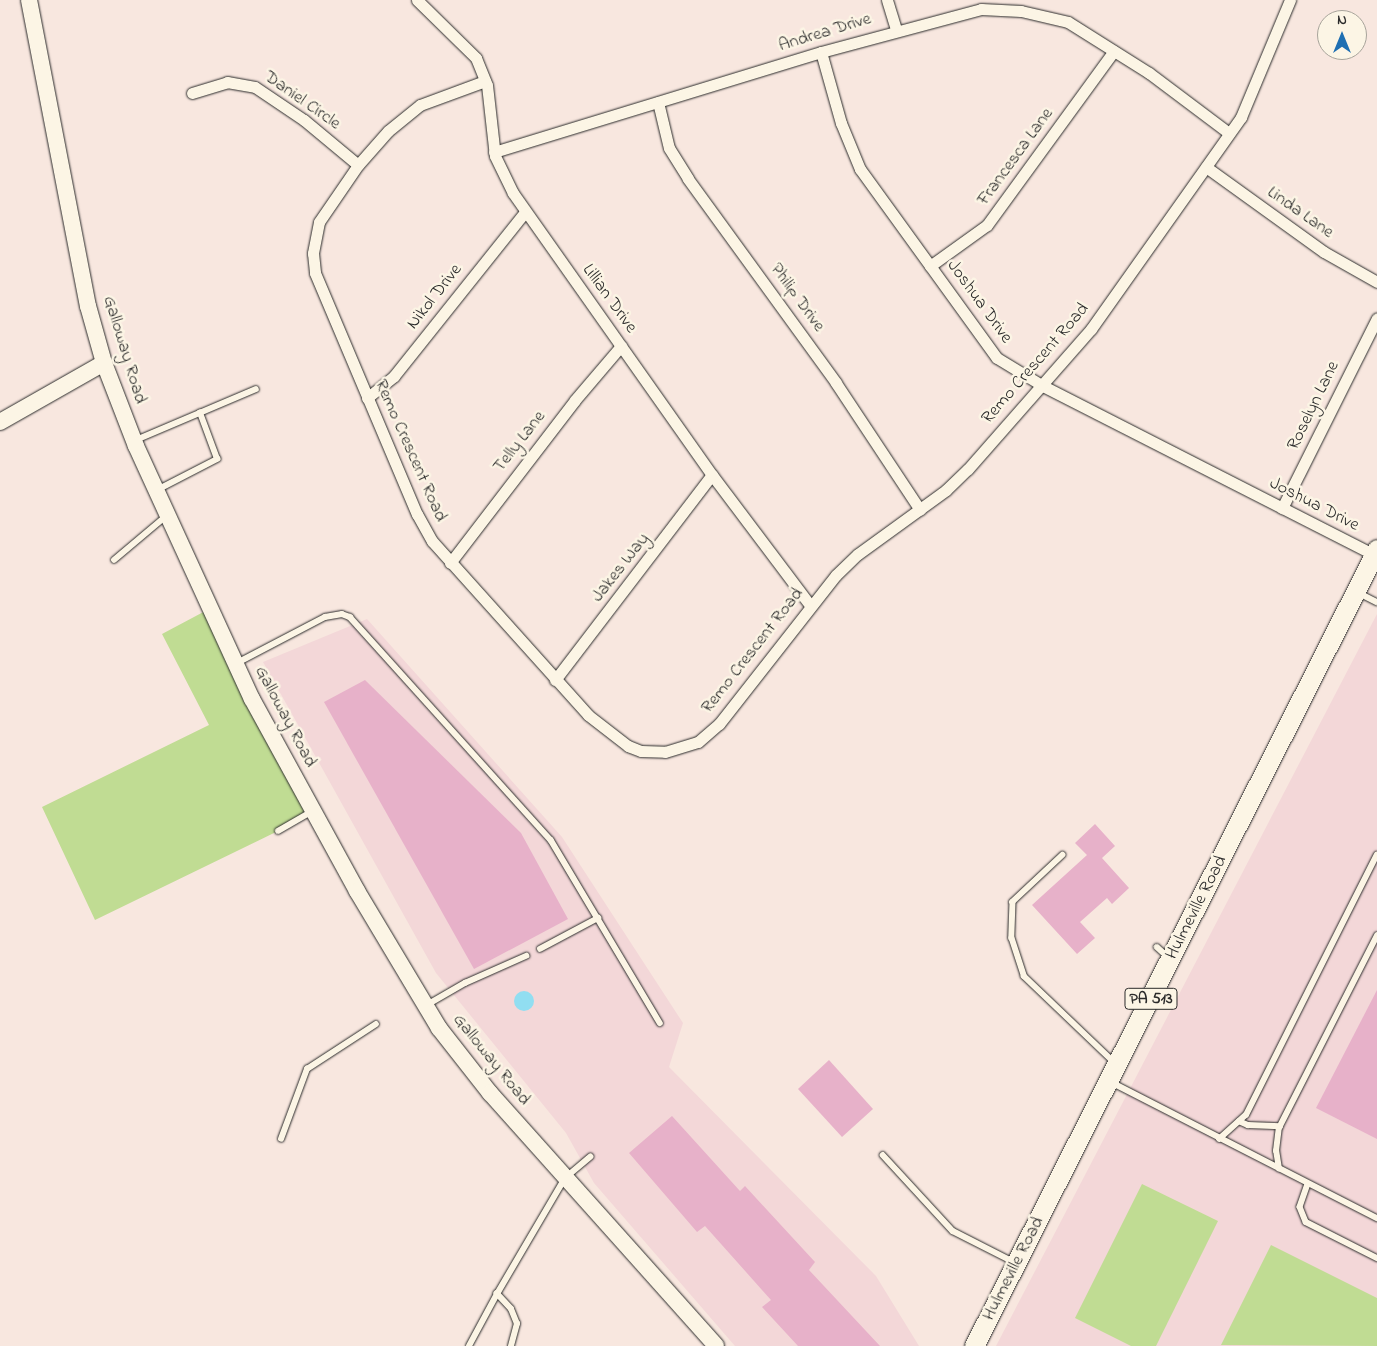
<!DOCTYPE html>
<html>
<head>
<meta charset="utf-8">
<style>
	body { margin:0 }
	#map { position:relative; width:1377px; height:1346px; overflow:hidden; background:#f8e7df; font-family:"Indie Flower",sans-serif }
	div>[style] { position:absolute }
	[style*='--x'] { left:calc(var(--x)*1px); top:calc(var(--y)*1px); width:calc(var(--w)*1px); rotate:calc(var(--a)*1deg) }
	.built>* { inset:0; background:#f3d7d8 }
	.green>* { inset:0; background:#c0dc93 }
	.water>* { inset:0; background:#91def1 }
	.round { border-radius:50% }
	.building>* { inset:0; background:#e7b1c9 }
	.roads { filter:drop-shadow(0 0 1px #2b2b2b) drop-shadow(0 0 1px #2b2b2b) }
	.lane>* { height:5.5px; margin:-2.75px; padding:0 2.75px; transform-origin:2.75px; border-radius:2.75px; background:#fcf5e5 }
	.street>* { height:11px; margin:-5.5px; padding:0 5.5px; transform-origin:5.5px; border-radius:5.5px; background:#fcf5e5 }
	.secondary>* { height:16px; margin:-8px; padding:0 8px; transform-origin:8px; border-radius:8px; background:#fcf5e5 }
	.primary>* { height:19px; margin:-9.5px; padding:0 9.5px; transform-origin:9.5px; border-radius:9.5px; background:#fcf5e5 }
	span { translate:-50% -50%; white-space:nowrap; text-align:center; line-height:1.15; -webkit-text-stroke:5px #fcf5e5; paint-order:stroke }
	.shield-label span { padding:1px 4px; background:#fcf5e5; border:1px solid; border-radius:4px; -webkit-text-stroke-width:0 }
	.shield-label { font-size:16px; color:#2b2b2b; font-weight:700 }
	.street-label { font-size:18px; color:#2b2b2b }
	.north { position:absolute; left:1317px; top:10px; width:50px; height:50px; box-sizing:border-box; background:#fcf5e5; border:1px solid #a8a49b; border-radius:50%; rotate:0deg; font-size:14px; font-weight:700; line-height:20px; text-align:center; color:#2b2b2b }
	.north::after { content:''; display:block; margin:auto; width:18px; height:22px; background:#1f6fb2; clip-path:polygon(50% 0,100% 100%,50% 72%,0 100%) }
</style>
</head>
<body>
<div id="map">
	<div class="built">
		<i style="clip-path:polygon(1377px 614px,1377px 1346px,996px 1346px)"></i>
		<i style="clip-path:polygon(367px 619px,562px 837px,683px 1023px,669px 1067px,876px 1276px,919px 1346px,735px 1346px,594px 1183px,566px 1133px,436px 973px,263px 662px)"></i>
	</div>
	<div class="green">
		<i style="clip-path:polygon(209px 609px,312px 811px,278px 831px,95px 920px,42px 807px,209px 725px,162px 634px)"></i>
		<i style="clip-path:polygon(1142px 1184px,1218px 1221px,1156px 1346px,1131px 1346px,1075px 1318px)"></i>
		<i style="clip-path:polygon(1271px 1245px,1377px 1298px,1377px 1346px,1221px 1345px)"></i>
	</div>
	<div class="water">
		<i class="round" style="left:514px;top:991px;width:20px;height:20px"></i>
	</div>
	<div class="building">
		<i style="clip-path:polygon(365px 680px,521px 833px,568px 919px,474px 969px,324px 702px)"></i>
		<i style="clip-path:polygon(1095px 824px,1115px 846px,1102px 858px,1129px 888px,1112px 904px,1107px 898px,1080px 922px,1095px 938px,1077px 954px,1032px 905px,1087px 855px,1075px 843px)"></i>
		<i style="clip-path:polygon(1377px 990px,1377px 1139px,1316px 1108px)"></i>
		<i style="clip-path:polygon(829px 1060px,873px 1109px,842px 1137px,798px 1089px)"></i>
		<i style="clip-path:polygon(672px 1116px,740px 1191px,745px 1186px,815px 1262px,809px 1270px,880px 1346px,798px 1346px,762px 1307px,771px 1300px,705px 1226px,697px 1232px,629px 1153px)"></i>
	</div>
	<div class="roads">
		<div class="lane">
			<i style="--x:136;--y:440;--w:130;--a:-23"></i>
			<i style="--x:157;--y:490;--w:68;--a:-27.3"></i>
			<i style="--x:217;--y:459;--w:49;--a:-110.3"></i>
			<i style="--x:114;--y:560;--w:67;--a:-40.1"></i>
			<i style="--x:1359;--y:593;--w:20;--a:27"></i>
			<i style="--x:237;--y:663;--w:99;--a:-27.6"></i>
			<i style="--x:325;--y:617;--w:17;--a:-10"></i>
			<i style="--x:342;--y:614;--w:9;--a:21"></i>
			<i style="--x:350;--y:617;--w:300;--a:48"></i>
			<i style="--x:551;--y:840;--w:213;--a:59.2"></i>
			<i style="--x:278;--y:831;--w:39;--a:-30"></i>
			<i style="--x:1063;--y:855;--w:69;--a:136.8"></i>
			<i style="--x:1013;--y:902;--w:36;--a:92"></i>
			<i style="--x:1012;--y:938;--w:40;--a:72"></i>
			<i style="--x:1024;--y:976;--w:124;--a:43.7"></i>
			<i style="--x:1157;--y:947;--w:13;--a:42"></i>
			<i style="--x:540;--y:949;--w:66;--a:-28.1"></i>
			<i style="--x:427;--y:1005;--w:44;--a:-30.1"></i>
			<i style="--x:465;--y:983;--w:67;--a:-23.9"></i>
			<i style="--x:1111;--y:1082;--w:299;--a:27.1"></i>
			<i style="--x:1239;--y:1121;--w:10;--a:24"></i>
			<i style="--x:1248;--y:1125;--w:32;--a:2"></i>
			<i style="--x:281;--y:1139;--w:75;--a:-69.6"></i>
			<i style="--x:307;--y:1069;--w:82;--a:-33.1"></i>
			<i style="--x:1219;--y:1139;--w:36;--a:-42"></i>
			<i style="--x:1246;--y:1115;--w:291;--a:-63.3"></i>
			<i style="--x:883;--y:1155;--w:103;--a:47.4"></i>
			<i style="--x:953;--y:1231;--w:66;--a:27"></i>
			<i style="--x:1279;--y:1169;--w:18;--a:-99"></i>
			<i style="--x:1276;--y:1151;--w:23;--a:-83"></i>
			<i style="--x:1279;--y:1128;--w:216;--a:-63"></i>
			<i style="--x:1308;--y:1184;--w:24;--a:109"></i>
			<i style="--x:1300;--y:1207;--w:16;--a:68"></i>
			<i style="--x:1306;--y:1222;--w:80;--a:26.9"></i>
			<i style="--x:469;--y:1346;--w:59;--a:-61.7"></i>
			<i style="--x:511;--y:1346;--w:23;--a:-75"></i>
			<i style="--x:517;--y:1324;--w:16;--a:-112"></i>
			<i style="--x:511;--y:1309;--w:21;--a:-133"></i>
			<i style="--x:497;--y:1294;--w:134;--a:-59.6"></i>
			<i style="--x:565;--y:1178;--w:33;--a:-40"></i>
		</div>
		<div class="street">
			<i style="--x:417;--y:0;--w:83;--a:44.5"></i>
			<i style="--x:476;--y:58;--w:29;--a:68"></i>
			<i style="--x:487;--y:85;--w:71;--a:83.6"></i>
			<i style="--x:495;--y:156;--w:41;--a:64.1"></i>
			<i style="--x:513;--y:193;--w:345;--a:54.8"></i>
			<i style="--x:712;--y:475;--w:163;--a:53"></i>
			<i style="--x:887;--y:0;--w:31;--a:73"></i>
			<i style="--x:821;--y:52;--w:74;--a:74.3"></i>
			<i style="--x:841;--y:123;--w:50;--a:67.6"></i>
			<i style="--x:860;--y:169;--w:233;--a:54.1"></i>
			<i style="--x:997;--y:358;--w:54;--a:31.3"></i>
			<i style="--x:1043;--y:386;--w:372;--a:27"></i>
			<i style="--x:485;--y:81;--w:69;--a:159.7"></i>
			<i style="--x:420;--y:105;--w:41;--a:140.9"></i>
			<i style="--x:388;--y:131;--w:45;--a:131.4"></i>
			<i style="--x:358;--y:165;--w:69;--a:124.4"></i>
			<i style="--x:319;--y:222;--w:32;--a:101"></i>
			<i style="--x:313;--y:253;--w:20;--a:84"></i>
			<i style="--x:315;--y:273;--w:262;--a:67.1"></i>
			<i style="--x:417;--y:514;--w:31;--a:61"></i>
			<i style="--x:432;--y:541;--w:234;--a:48.1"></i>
			<i style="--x:588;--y:715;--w:51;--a:37.8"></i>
			<i style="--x:628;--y:746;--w:14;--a:21"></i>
			<i style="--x:641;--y:751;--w:24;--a:2"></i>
			<i style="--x:665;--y:752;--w:34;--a:-17"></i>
			<i style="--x:698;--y:742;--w:28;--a:-41"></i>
			<i style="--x:719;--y:724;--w:189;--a:-51.9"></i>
			<i style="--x:836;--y:575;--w:30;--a:-44"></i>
			<i style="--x:858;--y:554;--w:109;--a:-36"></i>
			<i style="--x:946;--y:490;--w:30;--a:-44"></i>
			<i style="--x:968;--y:469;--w:186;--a:-48.7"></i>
			<i style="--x:1091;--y:329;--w:260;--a:-54.7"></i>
			<i style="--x:1241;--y:117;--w:127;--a:-67.3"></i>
			<i style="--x:192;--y:93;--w:37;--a:-17"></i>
			<i style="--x:227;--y:82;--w:28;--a:10"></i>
			<i style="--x:255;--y:87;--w:59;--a:34"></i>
			<i style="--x:304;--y:120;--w:70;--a:39.8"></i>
			<i style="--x:658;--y:102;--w:47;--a:76.6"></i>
			<i style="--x:669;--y:148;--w:36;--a:58"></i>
			<i style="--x:688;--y:179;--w:252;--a:54"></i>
			<i style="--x:836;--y:383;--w:152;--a:56.5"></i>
			<i style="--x:494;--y:152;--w:342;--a:-17"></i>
			<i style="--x:821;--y:52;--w:166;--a:-15"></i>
			<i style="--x:981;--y:9;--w:40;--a:2.9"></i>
			<i style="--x:1021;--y:11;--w:48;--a:13.2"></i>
			<i style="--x:1068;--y:22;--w:96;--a:32.2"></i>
			<i style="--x:1149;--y:73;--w:100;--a:36.9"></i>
			<i style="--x:1206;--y:167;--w:145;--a:35.8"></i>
			<i style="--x:1324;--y:252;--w:61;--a:29.5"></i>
			<i style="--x:930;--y:266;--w:70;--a:-35.7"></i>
			<i style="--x:987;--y:225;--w:215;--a:-53.9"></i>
			<i style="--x:367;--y:398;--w:35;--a:-39"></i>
			<i style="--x:394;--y:376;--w:210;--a:-51.4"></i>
			<i style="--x:1282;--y:508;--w:212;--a:-63.4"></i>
			<i style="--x:450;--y:563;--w:205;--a:-52.5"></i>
			<i style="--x:575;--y:400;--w:71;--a:-49.6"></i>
			<i style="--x:555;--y:680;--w:258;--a:-52.6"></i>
		</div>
		<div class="secondary">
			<i style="--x:29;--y:0;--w:312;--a:79.1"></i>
			<i style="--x:88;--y:306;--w:59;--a:74.3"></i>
			<i style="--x:104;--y:363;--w:89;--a:68.9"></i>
			<i style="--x:136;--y:446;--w:278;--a:65.4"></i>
			<i style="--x:252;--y:699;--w:219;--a:61.3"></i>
			<i style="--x:357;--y:891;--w:160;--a:59.1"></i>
			<i style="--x:439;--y:1028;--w:83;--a:51.9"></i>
			<i style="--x:490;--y:1093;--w:339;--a:48.2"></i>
			<i style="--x:0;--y:422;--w:120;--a:-29.6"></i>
		</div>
		<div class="primary">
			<i style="--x:974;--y:1346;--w:893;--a:-63.18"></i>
		</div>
	</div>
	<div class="shield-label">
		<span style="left:1151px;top:999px">PA 513</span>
	</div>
	<div class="street-label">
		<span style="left:825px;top:33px;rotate:-17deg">Andrea Drive</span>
		<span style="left:302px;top:101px;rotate:35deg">Daniel Circle</span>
		<span style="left:1016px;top:157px;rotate:-54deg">Francesca Lane</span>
		<span style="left:1300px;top:213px;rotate:35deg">Linda Lane</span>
		<span style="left:435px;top:297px;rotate:-52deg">Nikol Drive</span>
		<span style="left:797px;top:298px;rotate:54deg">Philip Drive</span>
		<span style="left:609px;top:299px;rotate:54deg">Lillian Drive</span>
		<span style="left:979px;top:302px;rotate:54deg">Joshua Drive</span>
		<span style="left:124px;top:350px;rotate:73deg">Galloway Road</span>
		<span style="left:1036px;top:364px;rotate:-49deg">Remo Crescent Road</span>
		<span style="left:1314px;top:406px;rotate:-64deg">Roselyn Lane</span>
		<span style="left:520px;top:442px;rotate:-52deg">Telly Lane</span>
		<span style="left:410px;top:451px;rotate:66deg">Remo Crescent Road</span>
		<span style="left:1314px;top:505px;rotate:27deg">Joshua Drive</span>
		<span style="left:621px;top:568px;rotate:-52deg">Jakes Way</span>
		<span style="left:753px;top:651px;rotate:-52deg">Remo Crescent Road</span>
		<span style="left:285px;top:717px;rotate:62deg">Galloway Road</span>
		<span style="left:1197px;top:908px;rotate:-63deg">Hulmeville Road</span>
		<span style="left:491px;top:1060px;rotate:51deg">Galloway Road</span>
		<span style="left:1014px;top:1269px;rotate:-63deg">Hulmeville Road</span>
	</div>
	<div class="north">N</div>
</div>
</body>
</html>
